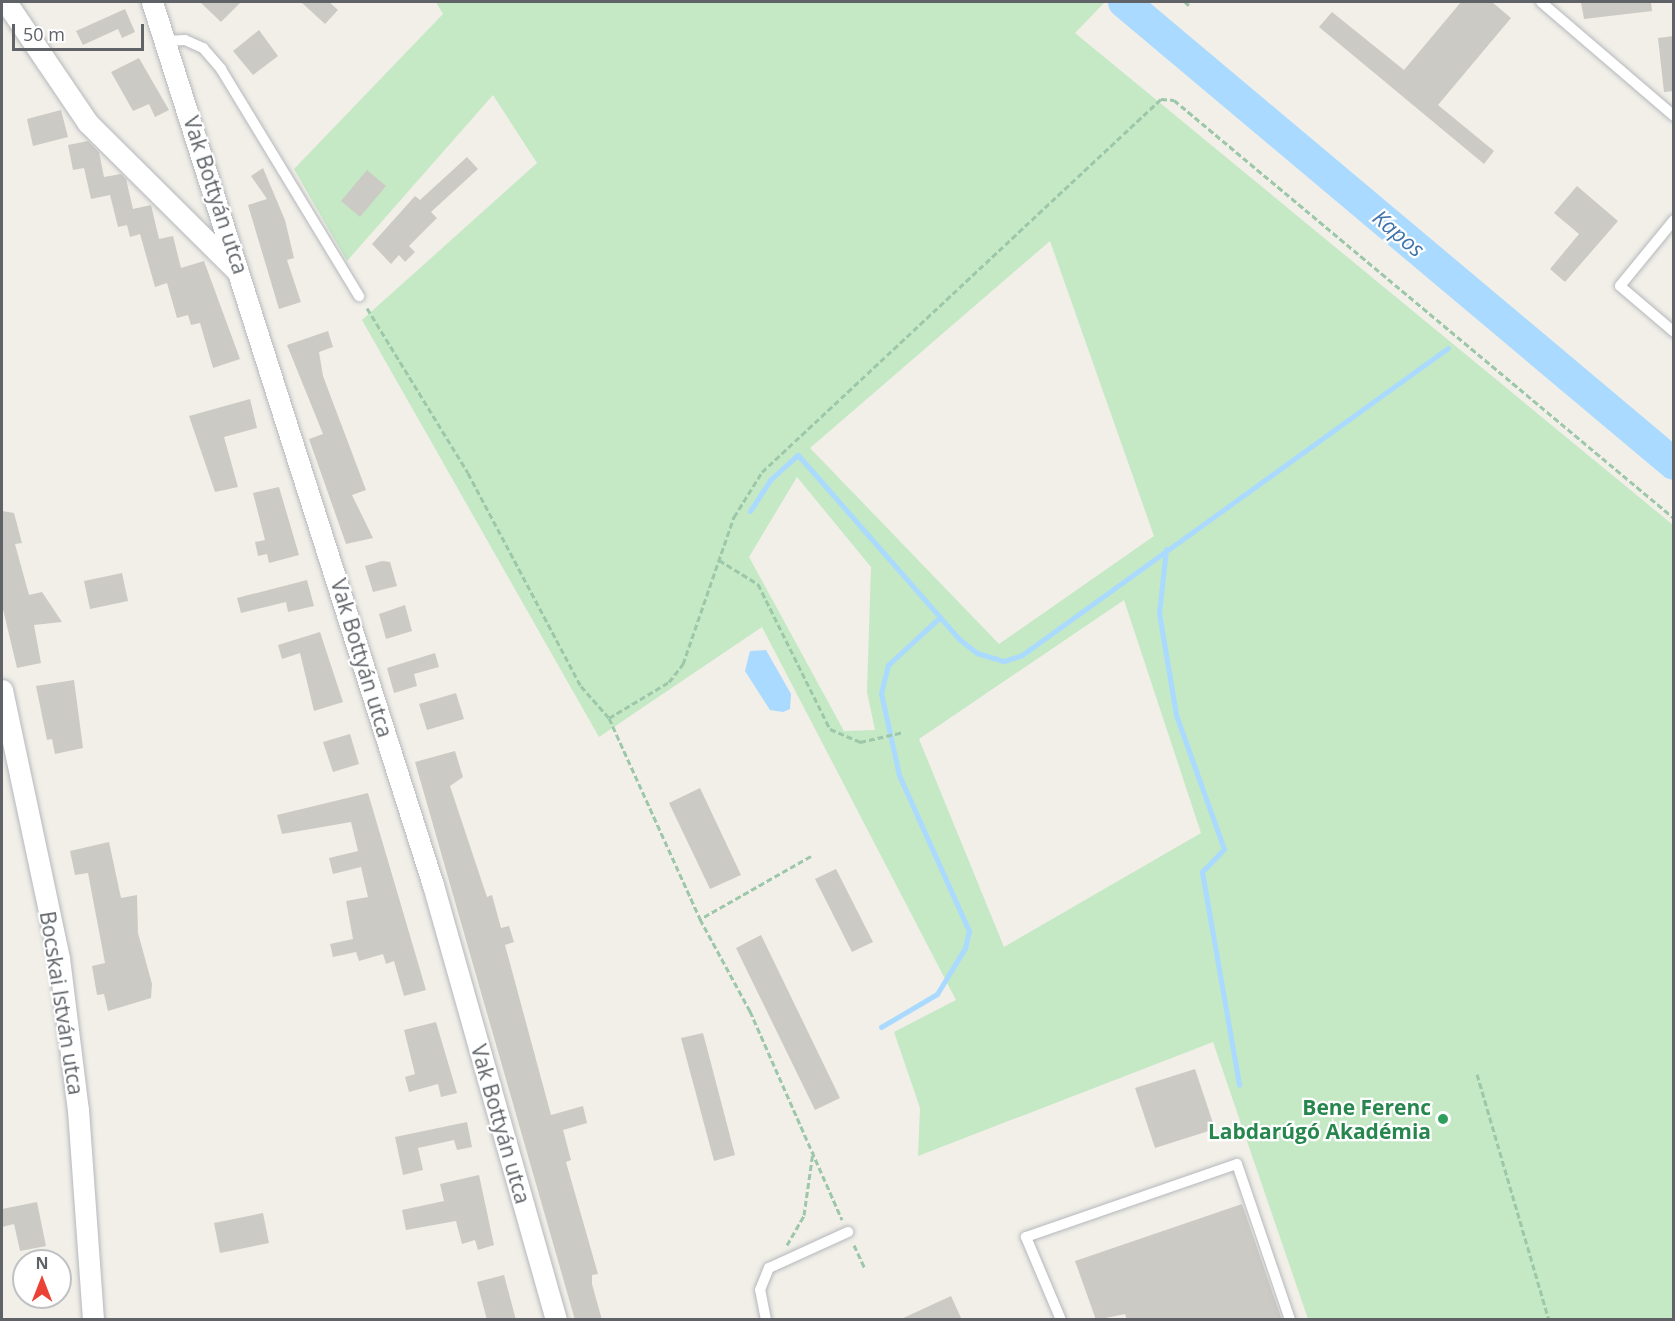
<!DOCTYPE html>
<html>
<head>
<meta charset="utf-8">
<style>
	body { margin:0 }
	#map { position:relative; width:1675px; height:1321px; overflow:hidden; background:#f1efe8; font-family:"Open Sans",sans-serif }
	div>[style] { position:absolute }
	[style*='--x'] { left:calc(var(--x)*1px); top:calc(var(--y)*1px); width:calc(var(--w)*1px); rotate:calc(var(--a)*1deg) }
	.green>* { inset:0; background:#c5e8c5 }
	.water>* { inset:0; background:#aadaff }
	.stream>* { height:5px; margin:-2.5px; padding:0 2.5px; transform-origin:2.5px; border-radius:2.5px; background:#aadaff }
	.river>* { height:32px; margin:-16px; padding:0 16px; transform-origin:16px; border-radius:16px; background:#aadaff }
	.building>* { inset:0; background:#cccac5 }
	.path>* { height:3px; margin-top:-1.5px; transform-origin:0; background:repeating-linear-gradient(90deg,#9cc7a9 0 6px,transparent 0 9px) }
	.roads { filter:drop-shadow(0 0 2px #b5b8bc) drop-shadow(0 0 2px #b5b8bc) }
	.service>* { height:10px; margin:-5px; padding:0 5px; transform-origin:5px; border-radius:5px; background:#fff }
	.minor>* { height:21px; margin:-10.5px; padding:0 10.5px; transform-origin:10.5px; border-radius:10.5px; background:#fff }
	.dots>* { width:16px; height:16px; translate:-50% -50%; box-sizing:border-box; border:3px solid #fff; border-radius:50% }
	span { translate:-50% -50%; white-space:nowrap; text-align:center; line-height:1.15; -webkit-text-stroke:4.5px #fff; paint-order:stroke }
	.street-label { font-size:21px; color:#5f6368 }
	.leisure-label { font-size:21px; color:#27864d; font-weight:700 }
	.right { translate:-100% -50%; text-align:right }
	.water-label { font-size:22px; color:#4174aa; font-style:italic }
	.frame { position:absolute; inset:0; border:3px solid #5f6368; pointer-events:none }
	.north { position:absolute; left:12px; top:1249px; width:60px; height:60px; box-sizing:border-box; background:#fff; border:2px solid #bfc1c3; border-radius:50%; rotate:0deg; font-size:16px; font-weight:700; line-height:24px; text-align:center; color:#5f6368 }
	.north::after { content:''; display:block; margin:auto; width:21px; height:27px; background:#ea4335; clip-path:polygon(50% 0,100% 100%,50% 72%,0 100%) }
	.scale { position:absolute; left:12px; top:24px; width:132px; height:27px; box-sizing:border-box; border:3px solid #5f6368; border-top:0; padding-left:8px; font-size:18px; line-height:21px; white-space:nowrap; color:#5f6368; -webkit-text-stroke:4px #fff; paint-order:stroke }
</style>
</head>
<body>
<div id="map">
	<div class="green">
		<i style="clip-path:polygon(evenodd,436px 2px,1105px 2px,1075px 33px,1673px 525px,1673px 1319px,1308px 1319px,1213px 1042px,918px 1156px,920px 1108px,894px 1032px,956px 1000px,762px 627px,599px 737px,362px 320px,537px 163px,493px 95px,347px 261px,294px 169px,443px 14px,436px 2px,1050px 241px,1154px 536px,999px 644px,810px 448px,1050px 241px,436px 2px,797px 477px,871px 567px,867px 692px,875px 730px,844px 731px,749px 557px,797px 477px,436px 2px,1124px 600px,1201px 833px,1004px 947px,919px 739px,1124px 600px)"></i>
	</div>
	<div class="water">
		<i style="clip-path:polygon(766px 650px,791px 694px,790px 709px,783px 712px,770px 710px,745px 671px,750px 651px)"></i>
	</div>
	<div class="stream">
		<i style="--x:1487;--y:324;--w:15;--a:-37"></i>
		<i style="--x:750;--y:511;--w:38;--a:-57"></i>
		<i style="--x:771;--y:479;--w:36;--a:-42"></i>
		<i style="--x:798;--y:455;--w:244;--a:48.8"></i>
		<i style="--x:959;--y:639;--w:23;--a:38"></i>
		<i style="--x:977;--y:653;--w:28;--a:17"></i>
		<i style="--x:1004;--y:661;--w:19;--a:-18"></i>
		<i style="--x:1022;--y:655;--w:525;--a:-35.78"></i>
		<i style="--x:1166;--y:549;--w:64;--a:96.2"></i>
		<i style="--x:1159;--y:613;--w:103;--a:80.5"></i>
		<i style="--x:1176;--y:715;--w:142;--a:70.3"></i>
		<i style="--x:1224;--y:849;--w:32;--a:134"></i>
		<i style="--x:1202;--y:872;--w:216;--a:80.1"></i>
		<i style="--x:881;--y:1027;--w:65;--a:-30.5"></i>
		<i style="--x:937;--y:994;--w:54;--a:-58.7"></i>
		<i style="--x:965;--y:948;--w:17;--a:-77"></i>
		<i style="--x:969;--y:931;--w:171;--a:-114.2"></i>
		<i style="--x:899;--y:775;--w:84;--a:-102.4"></i>
		<i style="--x:881;--y:693;--w:29;--a:-76"></i>
		<i style="--x:888;--y:665;--w:71;--a:-42.7"></i>
	</div>
	<div class="river">
		<i style="--x:1124;--y:2;--w:718;--a:40.03"></i>
	</div>
	<div class="building">
		<i style="clip-path:polygon(200px 2px,241px 2px,221px 22px)"></i>
		<i style="clip-path:polygon(301px 2px,329px 2px,338px 10px,325px 24px)"></i>
		<i style="clip-path:polygon(1461px 2px,1492px 2px,1511px 18px,1438px 105px,1494px 151px,1484px 164px,1319px 27px,1332px 12px,1404px 70px)"></i>
		<i style="clip-path:polygon(1581px 2px,1651px 2px,1652px 11px,1584px 19px)"></i>
		<i style="clip-path:polygon(125px 9px,135px 32px,122px 38px,118px 29px,83px 45px,76px 31px)"></i>
		<i style="clip-path:polygon(259px 30px,278px 56px,253px 75px,233px 51px)"></i>
		<i style="clip-path:polygon(1674px 36px,1674px 91px,1664px 92px,1658px 38px)"></i>
		<i style="clip-path:polygon(139px 58px,169px 110px,155px 117px,149px 104px,133px 111px,111px 72px)"></i>
		<i style="clip-path:polygon(61px 110px,68px 137px,33px 146px,27px 119px)"></i>
		<i style="clip-path:polygon(88px 141px,99px 152px,104px 177px,121px 174px,126px 179px,133px 209px,151px 205px,159px 239px,173px 236px,181px 268px,204px 261px,240px 359px,213px 368px,200px 323px,191px 325px,188px 315px,177px 318px,167px 283px,155px 287px,140px 234px,130px 237px,127px 225px,118px 227px,110px 195px,91px 199px,84px 168px,73px 170px,68px 145px)"></i>
		<i style="clip-path:polygon(467px 157px,478px 169px,431px 212px,437px 218px,409px 246px,415px 252px,405px 262px,399px 255px,391px 264px,372px 244px,415px 196px,420px 200px)"></i>
		<i style="clip-path:polygon(263px 168px,285px 220px,294px 258px,287px 260px,301px 302px,279px 309px,248px 205px,267px 199px,251px 176px)"></i>
		<i style="clip-path:polygon(367px 170px,386px 186px,360px 217px,341px 201px)"></i>
		<i style="clip-path:polygon(1577px 186px,1618px 221px,1565px 282px,1550px 269px,1579px 234px,1554px 213px)"></i>
		<i style="clip-path:polygon(328px 331px,333px 347px,319px 352px,323px 376px,366px 490px,352px 495px,373px 538px,346px 544px,309px 439px,323px 434px,287px 345px)"></i>
		<i style="clip-path:polygon(250px 399px,257px 428px,224px 437px,238px 487px,215px 492px,189px 416px)"></i>
		<i style="clip-path:polygon(279px 487px,299px 555px,269px 563px,267px 554px,258px 556px,255px 542px,265px 540px,253px 493px)"></i>
		<i style="clip-path:polygon(2px 511px,14px 513px,22px 543px,15px 544px,29px 595px,42px 592px,62px 622px,34px 625px,41px 663px,17px 668px,2px 605px)"></i>
		<i style="clip-path:polygon(382px 561px,390px 562px,397px 586px,373px 592px,365px 566px)"></i>
		<i style="clip-path:polygon(122px 573px,128px 601px,90px 609px,84px 581px)"></i>
		<i style="clip-path:polygon(307px 580px,314px 606px,288px 612px,286px 602px,241px 613px,237px 598px)"></i>
		<i style="clip-path:polygon(405px 605px,412px 631px,386px 639px,379px 614px)"></i>
		<i style="clip-path:polygon(320px 632px,343px 702px,314px 711px,300px 653px,282px 659px,278px 645px)"></i>
		<i style="clip-path:polygon(435px 653px,439px 667px,414px 674px,417px 686px,394px 693px,387px 668px)"></i>
		<i style="clip-path:polygon(74px 680px,83px 748px,55px 754px,52px 739px,47px 740px,36px 686px)"></i>
		<i style="clip-path:polygon(456px 693px,464px 719px,427px 730px,419px 704px)"></i>
		<i style="clip-path:polygon(350px 734px,359px 764px,333px 772px,323px 742px)"></i>
		<i style="clip-path:polygon(455px 751px,463px 777px,450px 786px,487px 897px,492px 895px,501px 928px,509px 926px,514px 942px,505px 945px,551px 1115px,583px 1106px,587px 1123px,563px 1130px,571px 1160px,566px 1162px,598px 1274px,592px 1275px,592px 1284px,602px 1320px,575px 1320px,415px 762px)"></i>
		<i style="clip-path:polygon(700px 788px,741px 875px,710px 889px,669px 803px)"></i>
		<i style="clip-path:polygon(368px 793px,426px 990px,404px 996px,394px 961px,386px 964px,383px 954px,359px 961px,356px 952px,333px 957px,330px 944px,353px 939px,346px 901px,368px 897px,361px 867px,333px 874px,329px 858px,358px 851px,351px 822px,282px 834px,277px 815px)"></i>
		<i style="clip-path:polygon(109px 842px,121px 898px,137px 895px,138px 933px,152px 984px,151px 998px,108px 1011px,104px 994px,97px 995px,92px 966px,105px 963px,88px 873px,75px 875px,70px 851px)"></i>
		<i style="clip-path:polygon(836px 869px,873px 942px,852px 952px,815px 879px)"></i>
		<i style="clip-path:polygon(761px 935px,840px 1098px,815px 1110px,736px 948px)"></i>
		<i style="clip-path:polygon(436px 1022px,457px 1093px,441px 1097px,438px 1084px,409px 1092px,405px 1077px,415px 1074px,404px 1030px)"></i>
		<i style="clip-path:polygon(703px 1033px,735px 1155px,714px 1161px,681px 1038px)"></i>
		<i style="clip-path:polygon(1195px 1069px,1215px 1129px,1155px 1148px,1135px 1088px)"></i>
		<i style="clip-path:polygon(467px 1122px,472px 1147px,457px 1150px,454px 1140px,418px 1148px,423px 1170px,403px 1175px,395px 1137px)"></i>
		<i style="clip-path:polygon(479px 1175px,494px 1245px,478px 1250px,475px 1240px,462px 1244px,456px 1221px,406px 1230px,402px 1210px,444px 1201px,440px 1184px)"></i>
		<i style="clip-path:polygon(37px 1202px,46px 1246px,20px 1251px,14px 1224px,2px 1227px,2px 1209px)"></i>
		<i style="clip-path:polygon(1242px 1204px,1282px 1320px,1127px 1320px,1125px 1314px,1096px 1320px,1075px 1261px)"></i>
		<i style="clip-path:polygon(263px 1213px,269px 1243px,220px 1253px,214px 1223px)"></i>
		<i style="clip-path:polygon(504px 1275px,516px 1320px,487px 1320px,477px 1282px)"></i>
		<i style="clip-path:polygon(951px 1296px,962px 1320px,899px 1320px)"></i>
	</div>
	<div class="path">
		<i style="--x:1185;--y:2;--w:5;--a:37"></i>
		<i style="--x:367;--y:308;--w:193;--a:58.5"></i>
		<i style="--x:468;--y:473;--w:241;--a:62.1"></i>
		<i style="--x:581;--y:686;--w:43;--a:48.8"></i>
		<i style="--x:609;--y:718;--w:221;--a:65.6"></i>
		<i style="--x:719;--y:560;--w:46;--a:31.6"></i>
		<i style="--x:758;--y:584;--w:162;--a:63.6"></i>
		<i style="--x:830;--y:729;--w:33;--a:23"></i>
		<i style="--x:860;--y:742;--w:45;--a:-12.8"></i>
		<i style="--x:609;--y:718;--w:70;--a:-31"></i>
		<i style="--x:669;--y:682;--w:23;--a:-52"></i>
		<i style="--x:683;--y:664;--w:156;--a:-70.9"></i>
		<i style="--x:734;--y:517;--w:53;--a:-58.1"></i>
		<i style="--x:762;--y:472;--w:546;--a:-43.07"></i>
		<i style="--x:1161;--y:99;--w:13;--a:4"></i>
		<i style="--x:1174;--y:100;--w:652;--a:39.9"></i>
		<i style="--x:811;--y:856;--w:128;--a:150.4"></i>
		<i style="--x:700;--y:919;--w:105;--a:61.5"></i>
		<i style="--x:750;--y:1011;--w:228;--a:66.2"></i>
		<i style="--x:1477;--y:1074;--w:256;--a:73.7"></i>
		<i style="--x:787;--y:1245;--w:34;--a:-60"></i>
		<i style="--x:804;--y:1215;--w:64;--a:-81.9"></i>
		<i style="--x:854;--y:1245;--w:26;--a:65"></i>
	</div>
	<div class="roads">
		<div class="service">
			<i style="--x:1541;--y:2;--w:175;--a:40.6"></i>
			<i style="--x:166;--y:41;--w:19;--a:-3"></i>
			<i style="--x:185;--y:40;--w:20;--a:24"></i>
			<i style="--x:203;--y:48;--w:28;--a:49"></i>
			<i style="--x:221;--y:69;--w:266;--a:58.7"></i>
			<i style="--x:1674;--y:220;--w:85;--a:129.3"></i>
			<i style="--x:1620;--y:286;--w:71;--a:40.4"></i>
			<i style="--x:766;--y:1320;--w:31;--a:-101"></i>
			<i style="--x:760;--y:1290;--w:24;--a:-68"></i>
			<i style="--x:769;--y:1268;--w:87;--a:-24.5"></i>
			<i style="--x:1061;--y:1320;--w:90;--a:-112.9"></i>
			<i style="--x:1026;--y:1237;--w:223;--a:-19.1"></i>
			<i style="--x:1237;--y:1164;--w:165;--a:71.2"></i>
		</div>
		<div class="minor">
			<i style="--x:6;--y:2;--w:146;--a:55.9"></i>
			<i style="--x:88;--y:123;--w:211;--a:44.8"></i>
			<i style="--x:152;--y:2;--w:927;--a:72.35"></i>
			<i style="--x:433;--y:885;--w:452;--a:74.2"></i>
			<i style="--x:2;--y:690;--w:274;--a:78"></i>
			<i style="--x:59;--y:958;--w:153;--a:82.9"></i>
			<i style="--x:78;--y:1110;--w:211;--a:85.9"></i>
		</div>
	</div>
	<div class="dots">
		<i style="left:1443px;top:1119px;background:#2e9e5b"></i>
	</div>
	<div class="street-label">
		<span style="left:216px;top:195px;rotate:72deg">Vak Bottyán utca</span>
		<span style="left:362px;top:658px;rotate:73deg">Vak Bottyán utca</span>
		<span style="left:62px;top:1003px;rotate:81deg">Bocskai István utca</span>
		<span style="left:501px;top:1124px;rotate:74deg">Vak Bottyán utca</span>
	</div>
	<div class="leisure-label">
		<span class="right" style="left:1431px;top:1119px">Bene Ferenc<br>Labdarúgó Akadémia</span>
	</div>
	<div class="water-label">
		<span style="left:1399px;top:233px;rotate:40deg">Kapos</span>
	</div>
	<div class="frame"></div>
	<div class="north">N</div>
	<div class="scale">50 m</div>
</div>
</body>
</html>
